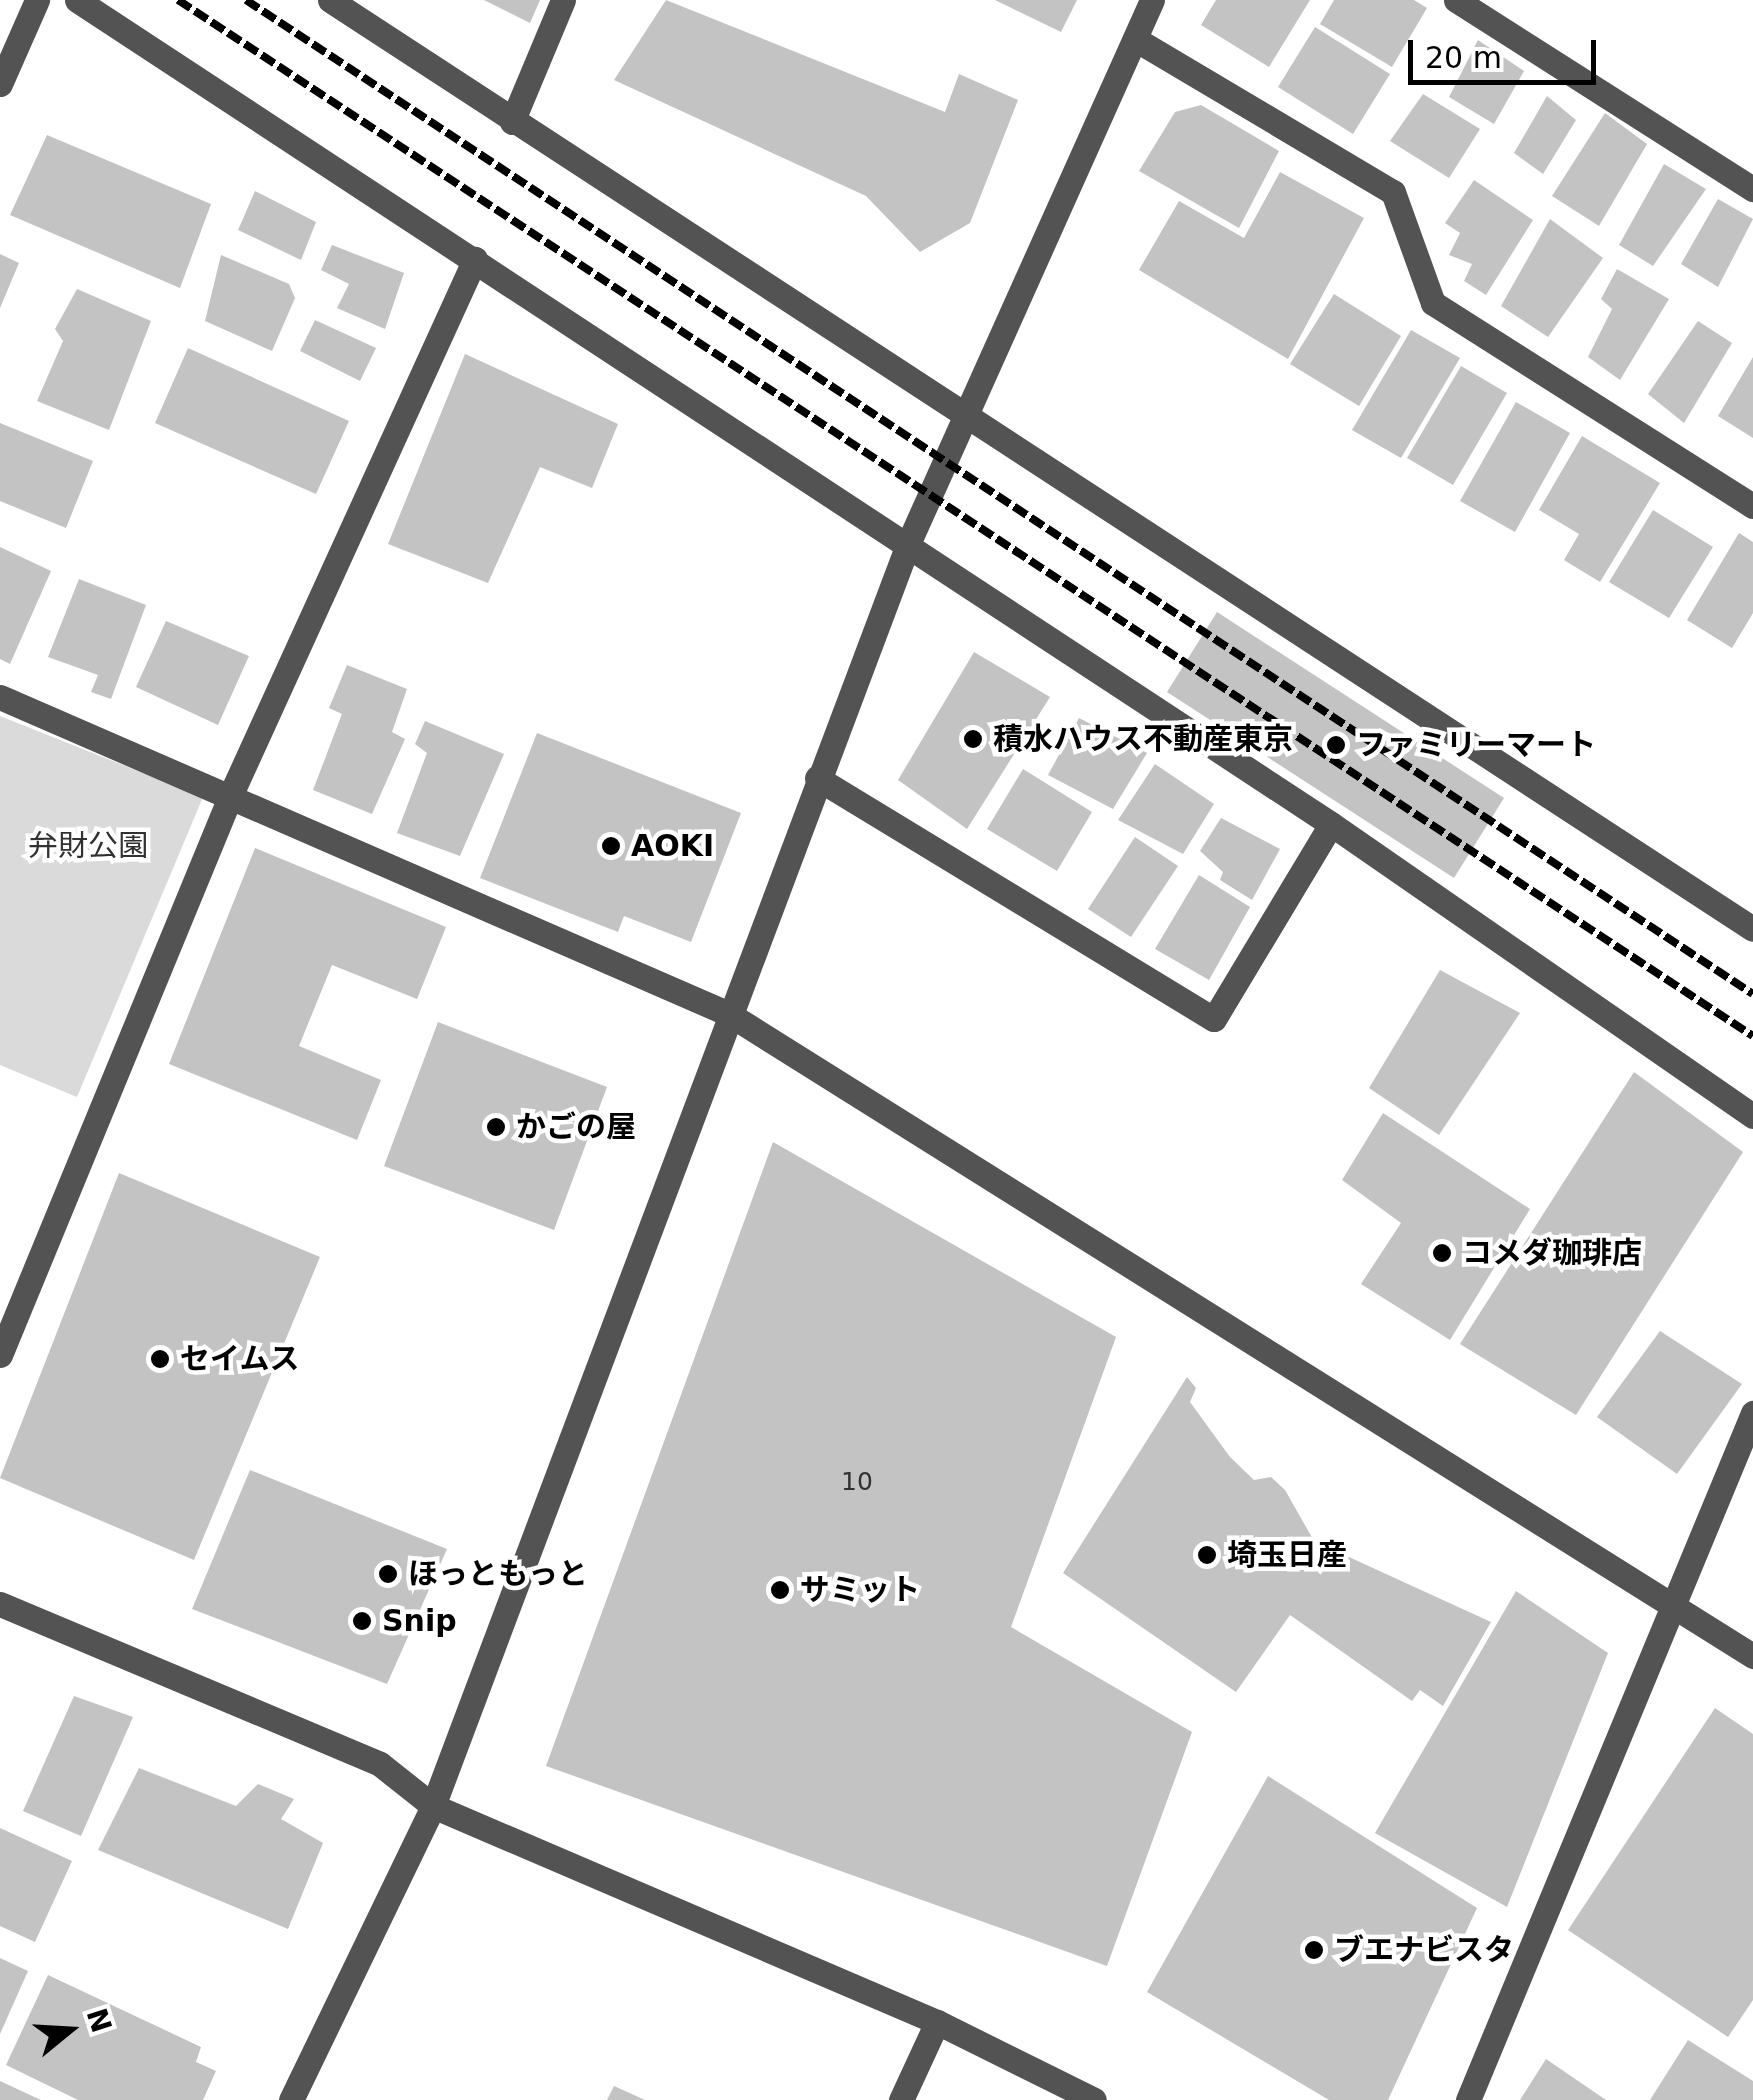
<!DOCTYPE html>
<html>
<head>
<meta charset="utf-8">
<style>
	body { margin:0 }
	#map { position:relative; width:1753px; height:2100px; overflow:hidden; background:#fff; font-family:"DejaVu Sans","Noto Sans JP",sans-serif }
	div>[style] { position:absolute }
	[style*='--x'] { left:calc(var(--x)*1px); top:calc(var(--y)*1px); width:calc(var(--w)*1px); rotate:calc(var(--a)*1deg) }
	.green>* { inset:0; background:#dadada }
	.building>* { inset:0; background:#c3c3c3 }
	.minor>* { height:25px; margin:-12.5px; padding:0 12.5px; transform-origin:12.5px; border-radius:12.5px; background:#535353 }
	.rail>* { height:8px; margin-top:-4px; transform-origin:0; background:repeating-linear-gradient(90deg,#000 0 15px,transparent 0 20px) }
	.dots>* { width:28px; height:28px; translate:-50% -50%; box-sizing:border-box; border:5px solid #fff; border-radius:50% }
	span { translate:-50% -50%; white-space:nowrap; text-align:center; line-height:1.15; -webkit-text-stroke:9px #fff; paint-order:stroke }
	.number-label { font-size:25px; color:#313131 }
	.number-label span { -webkit-text-stroke-width:0 }
	.poi-label { font-size:30px; color:#000; font-weight:700 }
	.left { translate:0 -50%; text-align:left }
	.park-label { font-size:30px; color:#313131 }
	.north { position:absolute; left:20px; top:1980px; width:100px; height:100px; -webkit-text-stroke:8px #fff; paint-order:stroke; rotate:72deg; font-size:28px; font-weight:700; line-height:40px; text-align:center; color:#000 }
	.north::after { content:''; display:block; margin:auto; width:35px; height:45px; background:#000; clip-path:polygon(50% 0,100% 100%,50% 72%,0 100%) }
	.scale { position:absolute; left:1408px; top:40px; width:188px; height:45px; box-sizing:border-box; border:5px solid #000; border-top:0; padding-left:12px; font-size:30px; line-height:35px; white-space:nowrap; color:#000; -webkit-text-stroke:8px #fff; paint-order:stroke }
</style>
</head>
<body>
<div id="map">
	<div class="green">
		<i style="clip-path:polygon(0 716px,203px 797px,77px 1097px,0 1065px)"></i>
	</div>
	<div class="building">
		<i style="clip-path:polygon(484px 0,540px 0,530px 23px)"></i>
		<i style="clip-path:polygon(666px 0,945px 112px,959px 74px,1018px 100px,970px 223px,920px 252px,866px 196px,614px 80px)"></i>
		<i style="clip-path:polygon(995px 0,1077px 0,1061px 32px)"></i>
		<i style="clip-path:polygon(1216px 0,1310px 0,1269px 67px,1201px 25px)"></i>
		<i style="clip-path:polygon(1334px 0,1414px 0,1427px 8px,1392px 67px,1320px 24px)"></i>
		<i style="clip-path:polygon(1315px 27px,1390px 74px,1353px 134px,1278px 87px)"></i>
		<i style="clip-path:polygon(1478px 40px,1524px 71px,1494px 124px,1449px 97px)"></i>
		<i style="clip-path:polygon(1423px 94px,1480px 129px,1449px 178px,1390px 141px)"></i>
		<i style="clip-path:polygon(1547px 96px,1576px 120px,1543px 174px,1514px 153px)"></i>
		<i style="clip-path:polygon(1201px 105px,1279px 151px,1239px 228px,1139px 171px,1175px 112px)"></i>
		<i style="clip-path:polygon(1605px 113px,1647px 144px,1599px 226px,1552px 196px)"></i>
		<i style="clip-path:polygon(47px 135px,211px 204px,180px 288px,10px 215px)"></i>
		<i style="clip-path:polygon(1664px 164px,1706px 189px,1653px 266px,1619px 245px)"></i>
		<i style="clip-path:polygon(1280px 172px,1364px 218px,1288px 359px,1139px 270px,1179px 201px,1244px 238px)"></i>
		<i style="clip-path:polygon(1474px 180px,1533px 220px,1486px 295px,1464px 281px,1472px 264px,1449px 255px,1460px 233px,1445px 223px)"></i>
		<i style="clip-path:polygon(255px 191px,316px 222px,301px 260px,238px 230px)"></i>
		<i style="clip-path:polygon(1718px 199px,1753px 219px,1718px 287px,1681px 264px)"></i>
		<i style="clip-path:polygon(1550px 219px,1603px 258px,1548px 337px,1501px 306px)"></i>
		<i style="clip-path:polygon(332px 245px,404px 273px,385px 329px,337px 308px,349px 284px,321px 270px)"></i>
		<i style="clip-path:polygon(0 254px,19px 263px,0 308px)"></i>
		<i style="clip-path:polygon(221px 255px,289px 284px,295px 298px,272px 351px,205px 321px)"></i>
		<i style="clip-path:polygon(1617px 269px,1669px 299px,1620px 380px,1588px 357px,1612px 309px,1601px 299px)"></i>
		<i style="clip-path:polygon(77px 289px,151px 321px,109px 430px,37px 401px,63px 341px,55px 329px)"></i>
		<i style="clip-path:polygon(1334px 294px,1401px 336px,1359px 406px,1290px 364px)"></i>
		<i style="clip-path:polygon(315px 320px,376px 348px,360px 381px,300px 351px)"></i>
		<i style="clip-path:polygon(1698px 321px,1732px 343px,1684px 423px,1648px 394px)"></i>
		<i style="clip-path:polygon(1411px 330px,1460px 358px,1401px 458px,1352px 430px)"></i>
		<i style="clip-path:polygon(188px 348px,349px 421px,316px 494px,155px 423px)"></i>
		<i style="clip-path:polygon(465px 354px,618px 424px,592px 488px,540px 467px,488px 583px,388px 544px)"></i>
		<i style="clip-path:polygon(1753px 357px,1753px 438px,1718px 416px)"></i>
		<i style="clip-path:polygon(1461px 366px,1507px 393px,1453px 485px,1407px 458px)"></i>
		<i style="clip-path:polygon(1516px 402px,1570px 433px,1515px 532px,1460px 501px)"></i>
		<i style="clip-path:polygon(0 423px,93px 461px,66px 528px,0 501px)"></i>
		<i style="clip-path:polygon(1582px 436px,1660px 483px,1600px 582px,1564px 560px,1579px 534px,1539px 510px)"></i>
		<i style="clip-path:polygon(1653px 510px,1713px 547px,1669px 618px,1609px 582px)"></i>
		<i style="clip-path:polygon(1739px 533px,1753px 542px,1753px 613px,1732px 648px,1687px 620px)"></i>
		<i style="clip-path:polygon(0 547px,51px 571px,10px 664px,0 659px)"></i>
		<i style="clip-path:polygon(79px 579px,146px 605px,111px 699px,91px 692px,98px 675px,48px 657px)"></i>
		<i style="clip-path:polygon(1217px 612px,1504px 798px,1454px 878px,1167px 692px)"></i>
		<i style="clip-path:polygon(166px 621px,249px 656px,218px 725px,136px 687px)"></i>
		<i style="clip-path:polygon(974px 652px,1050px 697px,967px 829px,898px 780px)"></i>
		<i style="clip-path:polygon(347px 665px,407px 689px,392px 732px,405px 739px,372px 814px,313px 790px,342px 714px,329px 708px)"></i>
		<i style="clip-path:polygon(1079px 718px,1147px 753px,1113px 809px,1048px 775px)"></i>
		<i style="clip-path:polygon(425px 721px,504px 754px,460px 856px,397px 833px,427px 753px,415px 744px)"></i>
		<i style="clip-path:polygon(537px 733px,741px 813px,691px 942px,624px 916px,618px 932px,480px 878px)"></i>
		<i style="clip-path:polygon(1155px 764px,1214px 804px,1183px 854px,1118px 820px)"></i>
		<i style="clip-path:polygon(1023px 769px,1092px 812px,1057px 871px,987px 829px)"></i>
		<i style="clip-path:polygon(1221px 818px,1280px 849px,1252px 900px,1220px 880px,1223px 872px,1200px 851px)"></i>
		<i style="clip-path:polygon(1135px 837px,1178px 866px,1131px 937px,1088px 909px)"></i>
		<i style="clip-path:polygon(255px 848px,446px 927px,417px 999px,332px 965px,299px 1046px,381px 1080px,357px 1140px,169px 1064px)"></i>
		<i style="clip-path:polygon(1199px 875px,1250px 907px,1209px 980px,1155px 949px)"></i>
		<i style="clip-path:polygon(1440px 970px,1520px 1013px,1439px 1135px,1369px 1088px)"></i>
		<i style="clip-path:polygon(438px 1022px,607px 1087px,554px 1230px,384px 1166px)"></i>
		<i style="clip-path:polygon(1634px 1072px,1743px 1152px,1576px 1415px,1460px 1344px)"></i>
		<i style="clip-path:polygon(1383px 1113px,1530px 1209px,1450px 1340px,1361px 1284px,1401px 1223px,1342px 1180px)"></i>
		<i style="clip-path:polygon(773px 1142px,1116px 1337px,1011px 1627px,1192px 1732px,1107px 1966px,546px 1766px)"></i>
		<i style="clip-path:polygon(119px 1173px,320px 1257px,194px 1560px,0 1478px)"></i>
		<i style="clip-path:polygon(1660px 1331px,1742px 1384px,1677px 1474px,1597px 1417px)"></i>
		<i style="clip-path:polygon(1187px 1377px,1196px 1388px,1190px 1402px,1230px 1457px,1254px 1480px,1271px 1477px,1285px 1490px,1314px 1541px,1491px 1622px,1443px 1706px,1420px 1690px,1412px 1701px,1290px 1615px,1236px 1692px,1063px 1573px)"></i>
		<i style="clip-path:polygon(250px 1470px,447px 1549px,387px 1684px,192px 1609px)"></i>
		<i style="clip-path:polygon(1516px 1591px,1608px 1653px,1507px 1907px,1375px 1833px)"></i>
		<i style="clip-path:polygon(74px 1696px,133px 1717px,81px 1836px,23px 1811px)"></i>
		<i style="clip-path:polygon(1715px 1708px,1753px 1734px,1753px 2000px,1728px 2037px,1568px 1930px)"></i>
		<i style="clip-path:polygon(139px 1768px,236px 1806px,258px 1784px,294px 1799px,281px 1819px,323px 1843px,288px 1929px,98px 1850px)"></i>
		<i style="clip-path:polygon(1268px 1776px,1477px 1908px,1388px 2100px,1329px 2100px,1147px 1992px)"></i>
		<i style="clip-path:polygon(0 1828px,72px 1861px,35px 1942px,0 1926px)"></i>
		<i style="clip-path:polygon(0 1958px,28px 1971px,0 2034px)"></i>
		<i style="clip-path:polygon(48px 1975px,201px 2047px,196px 2062px,216px 2071px,203px 2100px,78px 2100px,6px 2065px)"></i>
		<i style="clip-path:polygon(1688px 2040px,1753px 2081px,1753px 2100px,1650px 2100px)"></i>
		<i style="clip-path:polygon(1546px 2059px,1606px 2100px,1520px 2100px)"></i>
		<i style="clip-path:polygon(0 2081px,41px 2100px,0 2100px)"></i>
		<i style="clip-path:polygon(614px 2086px,645px 2100px,607px 2100px)"></i>
	</div>
	<div class="minor">
		<i style="--x:77;--y:0;--w:1500;--a:33.31"></i>
		<i style="--x:1331;--y:824;--w:513;--a:34.68"></i>
		<i style="--x:330;--y:0;--w:1699;--a:33.14"></i>
		<i style="--x:1456;--y:0;--w:352;--a:32.5"></i>
		<i style="--x:1135;--y:39;--w:300;--a:30.7"></i>
		<i style="--x:1393;--y:192;--w:118;--a:70.2"></i>
		<i style="--x:1433;--y:303;--w:379;--a:32.4"></i>
		<i style="--x:0;--y:84;--w:92;--a:-66.2"></i>
		<i style="--x:512;--y:122;--w:132;--a:-67.3"></i>
		<i style="--x:0;--y:697;--w:795;--a:23.5"></i>
		<i style="--x:729;--y:1014;--w:1209;--a:32.09"></i>
		<i style="--x:817;--y:778;--w:464;--a:31.3"></i>
		<i style="--x:1214;--y:1019;--w:227;--a:-59"></i>
		<i style="--x:0;--y:1355;--w:609;--a:-67.6"></i>
		<i style="--x:232;--y:792;--w:586;--a:-65.49"></i>
		<i style="--x:0;--y:1604;--w:412;--a:22.8"></i>
		<i style="--x:380;--y:1764;--w:68;--a:38.4"></i>
		<i style="--x:433;--y:1806;--w:548;--a:23.2"></i>
		<i style="--x:937;--y:2022;--w:175;--a:26.4"></i>
		<i style="--x:291;--y:2100;--w:326;--a:-64.2"></i>
		<i style="--x:433;--y:1806;--w:1348;--a:-69.37"></i>
		<i style="--x:908;--y:544;--w:596;--a:-65.84"></i>
		<i style="--x:901;--y:2100;--w:86;--a:-65.2"></i>
		<i style="--x:1468;--y:2100;--w:744;--a:-67.47"></i>
	</div>
	<div class="rail">
		<i style="--x:178;--y:0;--w:1885;--a:33.34"></i>
		<i style="--x:246;--y:0;--w:1805;--a:33.41"></i>
	</div>
	<div class="dots">
		<i style="left:973px;top:739px;background:#000"></i>
		<i style="left:1336px;top:745px;background:#000"></i>
		<i style="left:611px;top:846px;background:#000"></i>
		<i style="left:496px;top:1127px;background:#000"></i>
		<i style="left:1442px;top:1253px;background:#000"></i>
		<i style="left:160px;top:1359px;background:#000"></i>
		<i style="left:1207px;top:1555px;background:#000"></i>
		<i style="left:388px;top:1574px;background:#000"></i>
		<i style="left:780px;top:1590px;background:#000"></i>
		<i style="left:362px;top:1621px;background:#000"></i>
		<i style="left:1314px;top:1950px;background:#000"></i>
	</div>
	<div class="number-label">
		<span style="left:857px;top:1482px">10</span>
	</div>
	<div class="poi-label">
		<span class="left" style="left:993px;top:739px">積水ハウス不動産東京</span>
		<span class="left" style="left:1356px;top:745px">ファミリーマート</span>
		<span class="left" style="left:631px;top:846px">AOKI</span>
		<span class="left" style="left:516px;top:1127px">かごの屋</span>
		<span class="left" style="left:1462px;top:1253px">コメダ珈琲店</span>
		<span class="left" style="left:180px;top:1359px">セイムス</span>
		<span class="left" style="left:1227px;top:1555px">埼玉日産</span>
		<span class="left" style="left:408px;top:1574px">ほっともっと</span>
		<span class="left" style="left:800px;top:1590px">サミット</span>
		<span class="left" style="left:382px;top:1621px">Snip</span>
		<span class="left" style="left:1334px;top:1950px">ブエナビスタ</span>
	</div>
	<div class="park-label">
		<span style="left:88px;top:846px">弁財公園</span>
	</div>
	<div class="north">N</div>
	<div class="scale">20 m</div>
</div>
</body>
</html>
